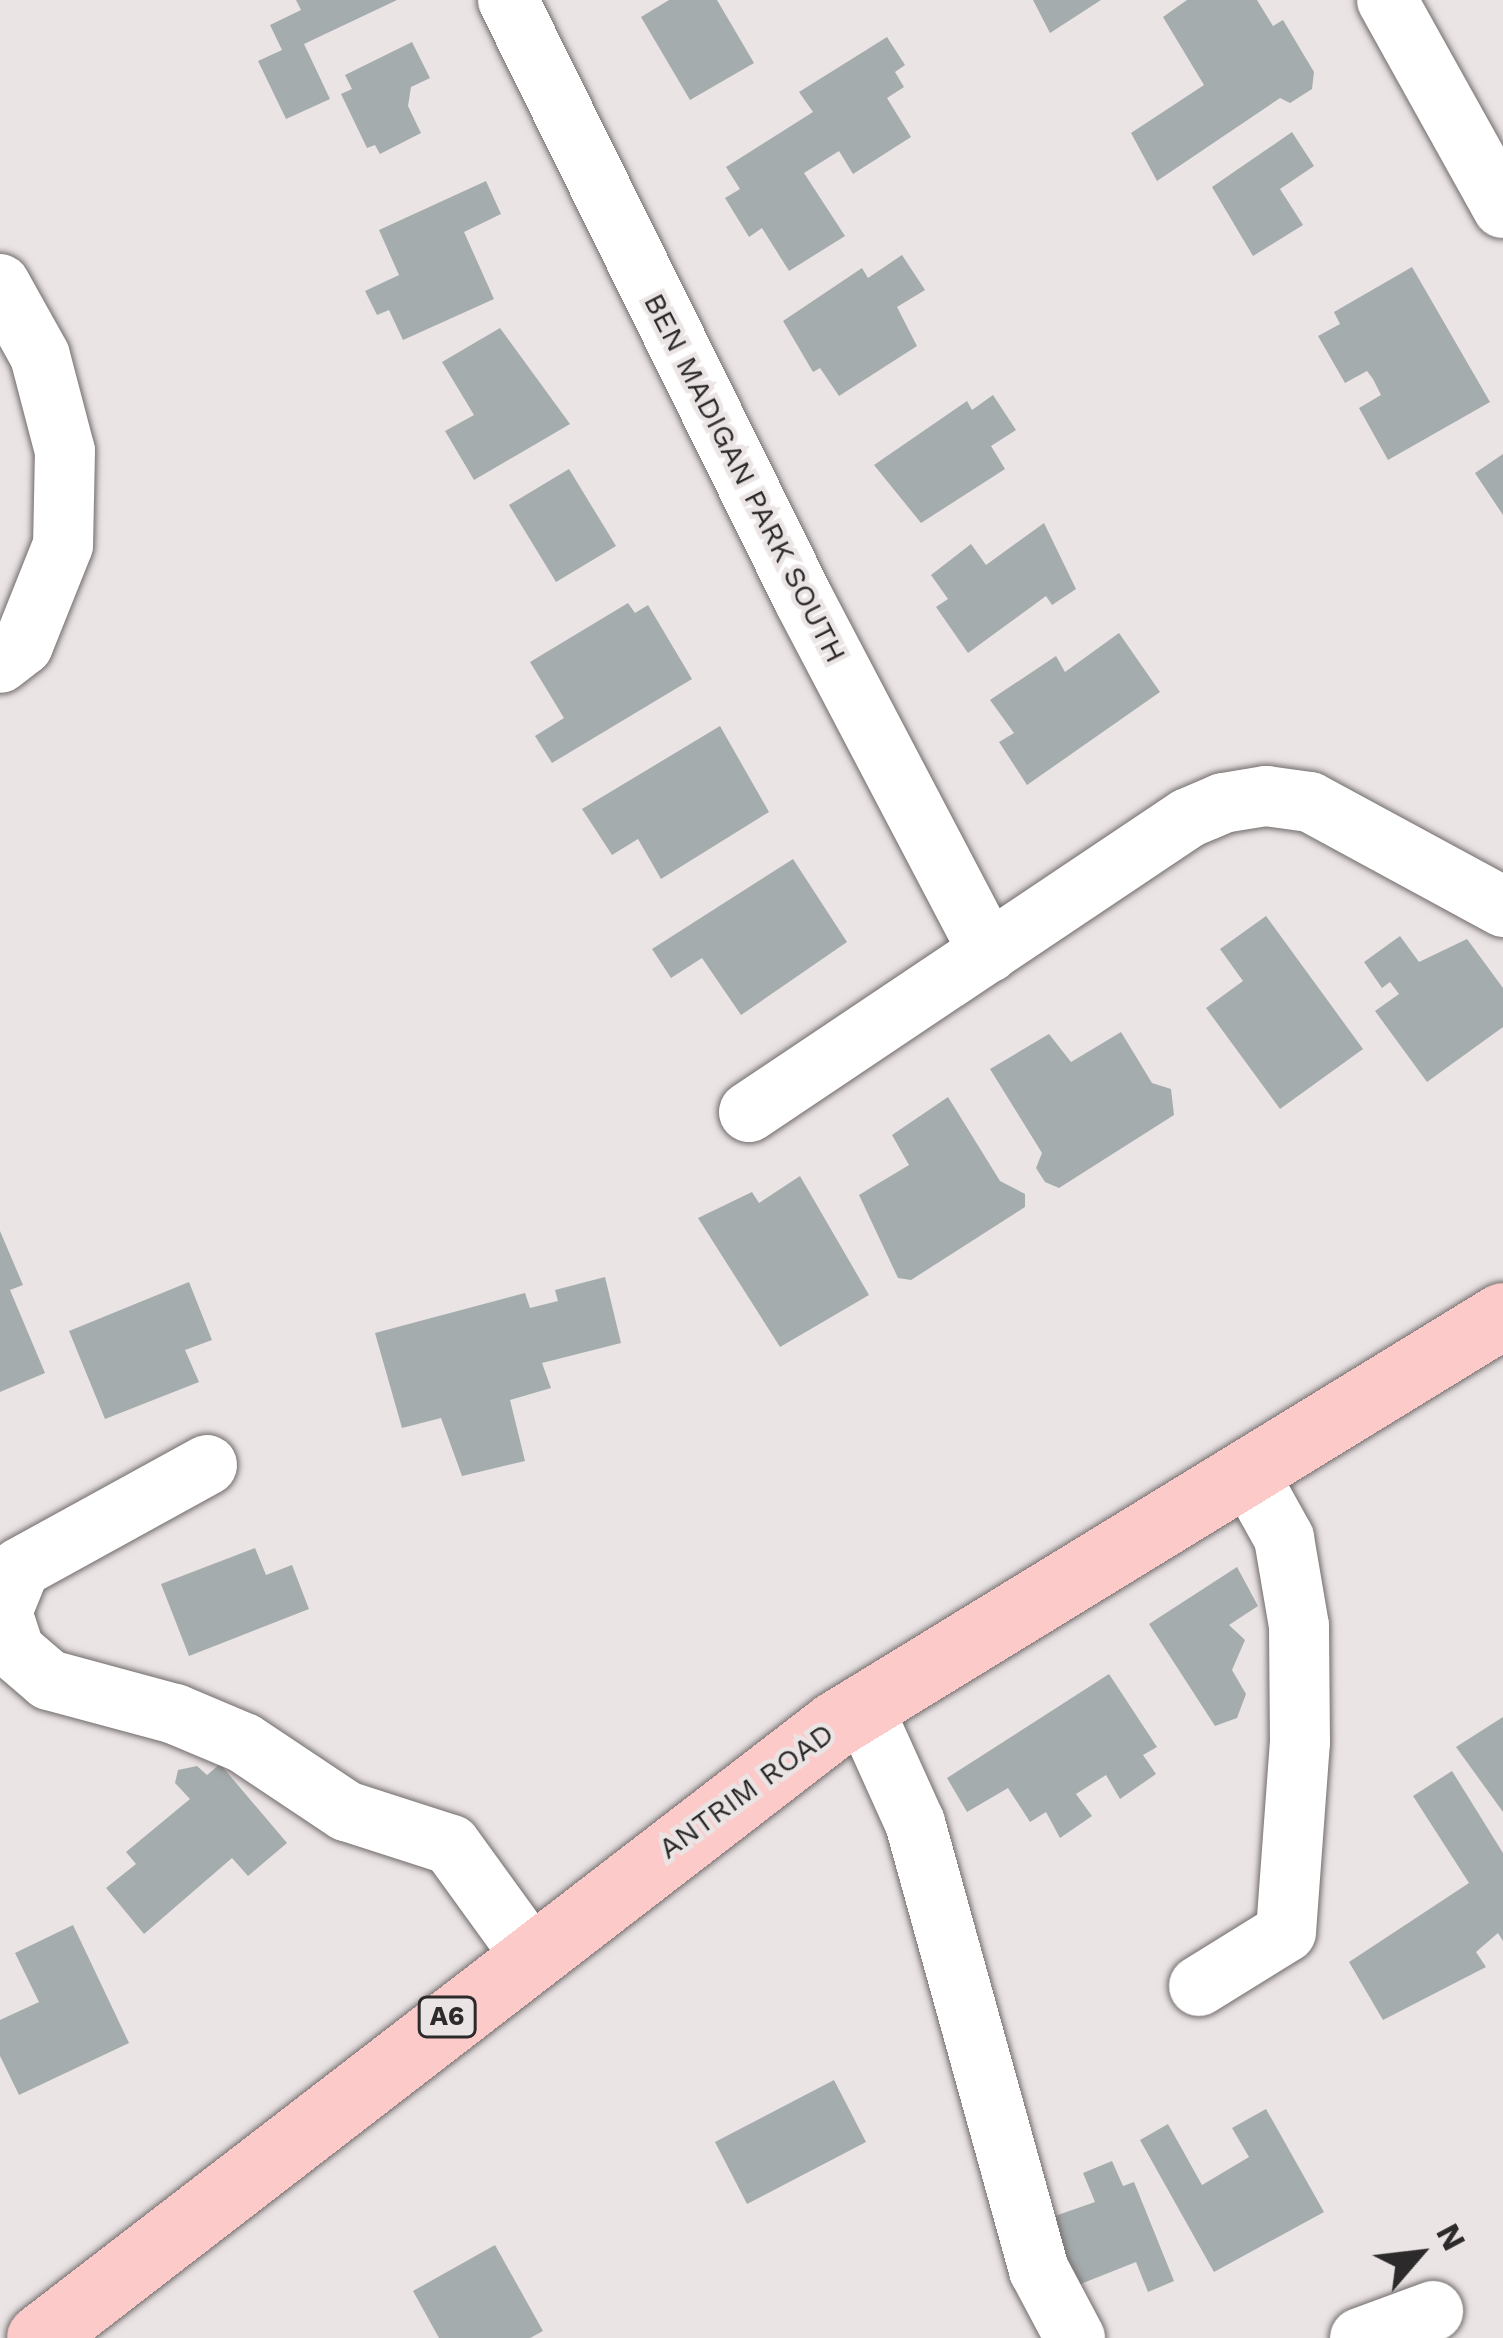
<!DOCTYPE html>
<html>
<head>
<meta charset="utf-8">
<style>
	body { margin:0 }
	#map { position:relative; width:1503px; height:2338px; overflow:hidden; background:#ebe4e4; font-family:"Work Sans",sans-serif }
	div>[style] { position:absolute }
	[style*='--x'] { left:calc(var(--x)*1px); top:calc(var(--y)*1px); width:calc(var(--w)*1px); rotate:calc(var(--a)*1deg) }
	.building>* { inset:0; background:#a5acad }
	.roads { filter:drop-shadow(0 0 3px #716b6b) drop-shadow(0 0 3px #716b6b) }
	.minor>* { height:60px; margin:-30px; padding:0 30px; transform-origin:30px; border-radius:30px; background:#fff }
	.major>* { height:66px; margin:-33px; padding:0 33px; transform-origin:33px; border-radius:33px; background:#fbcac9 }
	span { translate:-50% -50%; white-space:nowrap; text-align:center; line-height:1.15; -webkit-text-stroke:9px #ebe4e4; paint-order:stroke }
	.shield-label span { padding:3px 9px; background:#ebe4e4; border:3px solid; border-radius:9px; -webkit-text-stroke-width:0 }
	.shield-label { font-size:27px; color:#2c2a2a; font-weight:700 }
	.street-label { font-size:30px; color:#2c2a2a }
	.north { position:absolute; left:1359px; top:2194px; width:120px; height:120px; -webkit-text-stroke:9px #ebe4e4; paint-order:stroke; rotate:62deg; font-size:33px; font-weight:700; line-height:48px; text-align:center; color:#2c2a2a }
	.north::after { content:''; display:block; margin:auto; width:42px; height:54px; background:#2c2a2a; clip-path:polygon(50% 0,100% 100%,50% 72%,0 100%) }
</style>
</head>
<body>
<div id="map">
	<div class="building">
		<i style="clip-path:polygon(296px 0,397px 0,304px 44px,330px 99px,286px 119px,258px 61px,282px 50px,270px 25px,301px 10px)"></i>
		<i style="clip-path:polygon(669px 0,717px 0,754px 63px,690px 100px,641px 17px)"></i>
		<i style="clip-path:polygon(1033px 0,1101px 0,1050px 33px)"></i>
		<i style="clip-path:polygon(1187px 0,1257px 0,1273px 26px,1283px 20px,1314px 72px,1312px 89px,1290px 103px,1280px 98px,1157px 181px,1131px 133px,1204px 85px,1163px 17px)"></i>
		<i style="clip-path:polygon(887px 37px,905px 65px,895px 72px,904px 87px,887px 98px,911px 137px,853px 174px,839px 151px,804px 173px,845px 236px,789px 271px,762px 228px,749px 237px,725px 198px,740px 189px,726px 167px,813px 112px,799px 92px)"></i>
		<i style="clip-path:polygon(412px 42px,430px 78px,411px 87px,408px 106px,421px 133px,380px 154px,375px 145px,367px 148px,341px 94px,352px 89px,345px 75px)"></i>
		<i style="clip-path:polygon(1292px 132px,1314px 166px,1280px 189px,1303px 225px,1253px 256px,1212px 187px)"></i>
		<i style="clip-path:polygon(486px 181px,501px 214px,464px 232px,494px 299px,403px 340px,389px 310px,377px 315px,365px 291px,399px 275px,379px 230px)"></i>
		<i style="clip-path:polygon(902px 255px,925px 290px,897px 307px,917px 346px,839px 396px,820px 368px,813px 372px,783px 321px,862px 268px,868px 278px)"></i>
		<i style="clip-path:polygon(1412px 267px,1490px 402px,1388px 460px,1359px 408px,1381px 395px,1373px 379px,1367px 371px,1345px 383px,1318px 336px,1340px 324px,1334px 312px)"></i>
		<i style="clip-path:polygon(500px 328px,570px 424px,474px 480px,445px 431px,474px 415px,442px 362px)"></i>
		<i style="clip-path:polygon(993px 395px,1016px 430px,991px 446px,1005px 469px,921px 523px,874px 465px,967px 401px,972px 410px)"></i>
		<i style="clip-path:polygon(1503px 454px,1503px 515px,1475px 473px)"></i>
		<i style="clip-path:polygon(569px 469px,616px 546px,556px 582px,509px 505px)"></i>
		<i style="clip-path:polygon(1044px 523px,1076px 589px,1052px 605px,1046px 596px,968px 653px,936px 607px,948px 599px,931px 575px,971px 544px,986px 565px)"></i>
		<i style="clip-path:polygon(628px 603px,635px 613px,648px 605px,692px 679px,552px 763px,535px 736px,564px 718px,530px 662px)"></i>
		<i style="clip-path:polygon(1119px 633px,1160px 692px,1027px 785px,999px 742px,1014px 733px,990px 700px,1056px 656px,1065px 672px)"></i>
		<i style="clip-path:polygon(720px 726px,769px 812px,661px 879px,638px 839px,612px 855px,582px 809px)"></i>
		<i style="clip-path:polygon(793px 859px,847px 942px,741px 1015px,702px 958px,671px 978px,652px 949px)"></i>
		<i style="clip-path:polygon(1266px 916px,1363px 1049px,1280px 1109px,1206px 1008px,1243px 981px,1220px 949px)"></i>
		<i style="clip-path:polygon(1400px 936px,1419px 962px,1467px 939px,1503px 988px,1503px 1027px,1427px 1082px,1375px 1011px,1399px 994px,1390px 982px,1382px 988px,1364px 962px)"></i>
		<i style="clip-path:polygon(1121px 1032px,1152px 1083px,1171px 1089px,1174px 1115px,1059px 1188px,1045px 1182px,1036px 1168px,1042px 1153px,990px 1069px,1049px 1034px,1071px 1062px)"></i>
		<i style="clip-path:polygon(948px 1097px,1000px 1181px,1025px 1194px,1025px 1207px,911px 1280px,898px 1278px,859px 1195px,909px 1165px,892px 1135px)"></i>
		<i style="clip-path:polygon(800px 1176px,869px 1295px,780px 1347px,698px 1218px,752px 1192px,759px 1203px)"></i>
		<i style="clip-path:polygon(0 1231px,23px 1285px,10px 1290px,45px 1373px,0 1392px)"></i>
		<i style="clip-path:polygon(605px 1277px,621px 1343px,542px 1363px,551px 1388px,510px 1400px,525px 1461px,462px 1476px,441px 1418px,402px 1428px,375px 1333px,525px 1293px,530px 1308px,558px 1301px,555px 1290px)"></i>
		<i style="clip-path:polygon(189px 1282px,212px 1340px,185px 1350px,199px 1382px,105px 1419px,69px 1331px)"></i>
		<i style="clip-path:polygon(255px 1548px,266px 1575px,292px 1565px,309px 1609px,189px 1656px,161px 1584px)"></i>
		<i style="clip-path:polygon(1237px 1567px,1258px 1606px,1229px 1625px,1245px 1640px,1232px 1670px,1246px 1694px,1237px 1718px,1215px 1726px,1149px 1624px)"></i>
		<i style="clip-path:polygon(1109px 1674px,1157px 1747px,1143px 1755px,1156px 1774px,1120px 1799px,1106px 1775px,1076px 1794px,1092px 1816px,1060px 1838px,1046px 1812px,1030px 1822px,1008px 1788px,967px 1812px,947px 1778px)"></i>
		<i style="clip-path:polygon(1503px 1717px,1503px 1812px,1456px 1747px)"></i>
		<i style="clip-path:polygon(220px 1764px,287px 1843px,248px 1876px,232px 1858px,144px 1934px,106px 1888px,136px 1864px,126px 1852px,190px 1799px,175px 1783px,178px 1770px,197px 1766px,207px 1775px)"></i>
		<i style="clip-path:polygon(1452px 1771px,1503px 1853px,1503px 1941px,1498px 1933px,1476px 1952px,1486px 1967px,1383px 2020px,1349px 1962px,1469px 1883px,1413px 1796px)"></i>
		<i style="clip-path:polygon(73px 1925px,129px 2043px,19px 2095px,0 2056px,0 2020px,39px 2002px,15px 1953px)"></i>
		<i style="clip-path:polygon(834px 2080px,866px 2142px,747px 2204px,715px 2142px)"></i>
		<i style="clip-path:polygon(1266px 2109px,1324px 2212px,1214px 2272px,1140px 2140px,1168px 2124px,1202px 2185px,1249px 2157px,1232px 2128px)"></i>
		<i style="clip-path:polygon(1112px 2161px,1123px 2186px,1134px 2182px,1174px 2281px,1148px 2292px,1136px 2262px,1058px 2293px,1032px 2224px,1095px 2202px,1083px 2173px)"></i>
		<i style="clip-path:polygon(495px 2245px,543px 2331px,530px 2338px,439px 2338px,413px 2291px)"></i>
	</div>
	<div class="roads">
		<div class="minor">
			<i style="--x:508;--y:0;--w:669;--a:63.74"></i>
			<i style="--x:804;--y:600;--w:398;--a:62.3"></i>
			<i style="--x:1387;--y:0;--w:238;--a:60.9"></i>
			<i style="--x:0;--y:284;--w:82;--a:60.9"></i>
			<i style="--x:40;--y:356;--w:98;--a:75.3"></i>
			<i style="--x:65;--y:451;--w:94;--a:91.2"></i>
			<i style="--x:63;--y:545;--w:108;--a:111.8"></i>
			<i style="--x:23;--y:645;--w:29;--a:142"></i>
			<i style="--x:749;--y:1112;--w:528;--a:-33.81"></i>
			<i style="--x:1188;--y:818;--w:38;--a:-23"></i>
			<i style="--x:1223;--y:803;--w:44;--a:-9.2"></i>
			<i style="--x:1266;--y:796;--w:44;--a:7.8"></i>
			<i style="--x:1310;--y:802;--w:220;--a:28.5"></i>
			<i style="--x:207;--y:1465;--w:213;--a:151.2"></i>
			<i style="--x:20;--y:1568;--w:48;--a:112.2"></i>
			<i style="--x:2;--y:1612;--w:40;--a:72"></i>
			<i style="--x:14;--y:1650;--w:46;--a:40.6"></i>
			<i style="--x:49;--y:1680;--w:131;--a:15.1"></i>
			<i style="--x:175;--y:1714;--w:75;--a:22.8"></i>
			<i style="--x:244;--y:1743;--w:123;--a:33.7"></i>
			<i style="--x:346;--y:1811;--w:110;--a:17.9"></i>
			<i style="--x:451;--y:1845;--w:135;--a:54.1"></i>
			<i style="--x:863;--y:1708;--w:126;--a:65.7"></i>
			<i style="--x:915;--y:1823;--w:464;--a:74.5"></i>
			<i style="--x:1039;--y:2270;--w:77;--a:62.1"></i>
			<i style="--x:1199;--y:1986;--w:102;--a:-31.8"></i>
			<i style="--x:1286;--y:1932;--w:191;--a:-85.8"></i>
			<i style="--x:1300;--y:1742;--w:116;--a:-90.5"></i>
			<i style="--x:1299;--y:1626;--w:89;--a:-99.7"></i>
			<i style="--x:1284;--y:1538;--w:72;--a:-119.1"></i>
			<i style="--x:1360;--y:2338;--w:78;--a:-20.3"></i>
		</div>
		<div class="major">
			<i style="--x:40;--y:2338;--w:1004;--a:-37.63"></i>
			<i style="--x:835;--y:1725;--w:783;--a:-31.48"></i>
		</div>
	</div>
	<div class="shield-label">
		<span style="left:447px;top:2017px">A6</span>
	</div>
	<div class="street-label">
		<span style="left:745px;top:478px;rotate:63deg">BEN MADIGAN PARK SOUTH</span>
		<span style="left:746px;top:1791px;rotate:-36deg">ANTRIM ROAD</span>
	</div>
	<div class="north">N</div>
</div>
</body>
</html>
